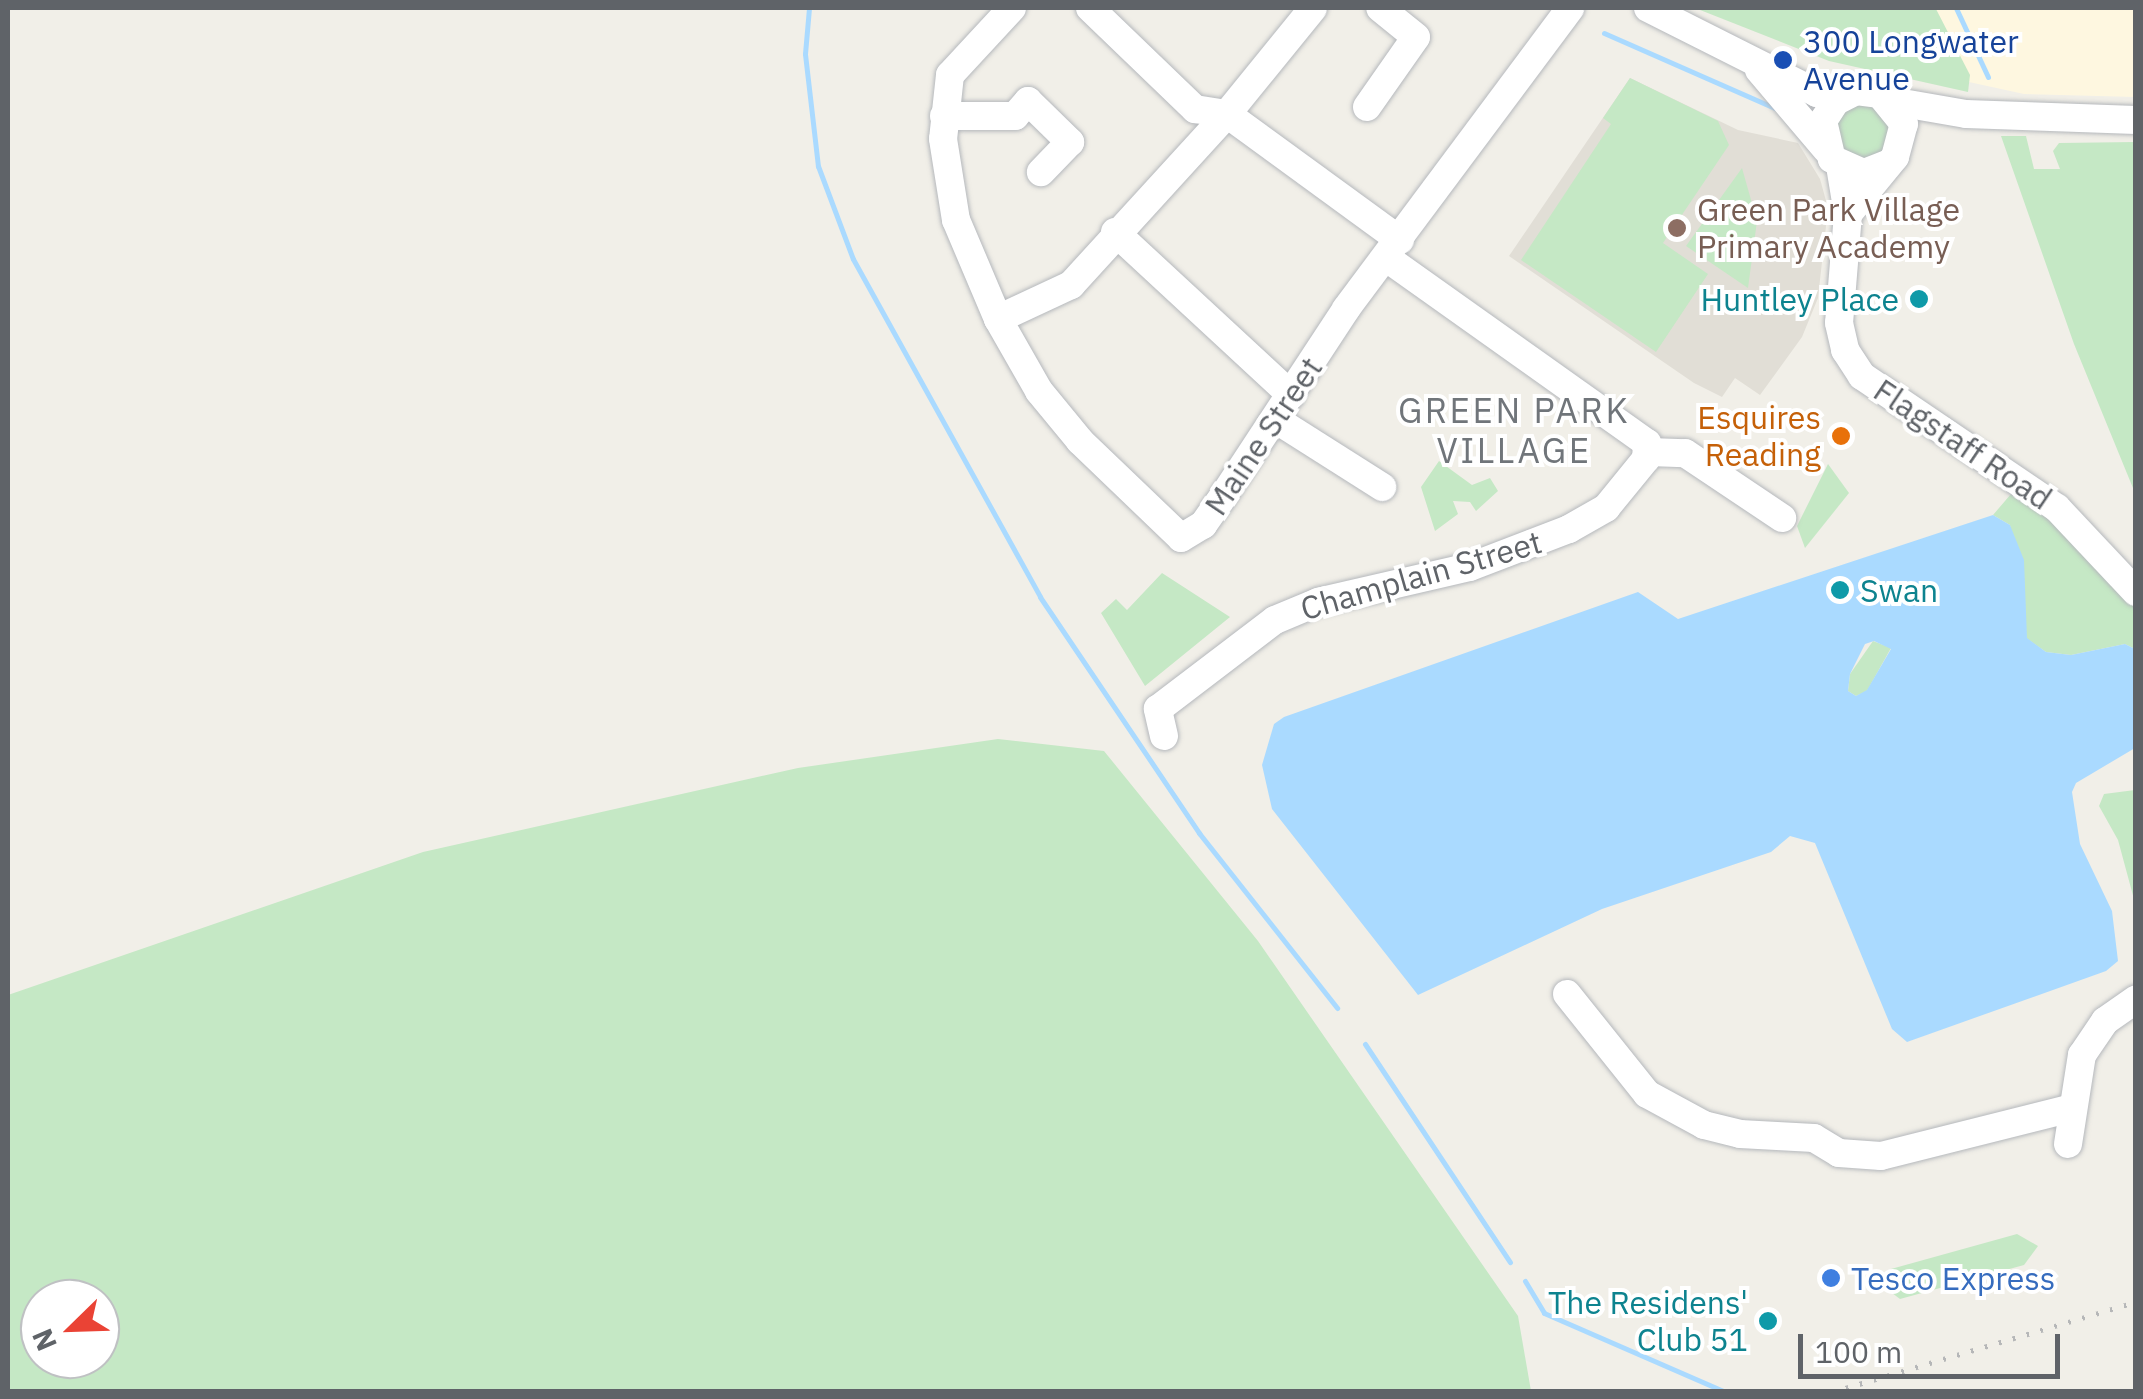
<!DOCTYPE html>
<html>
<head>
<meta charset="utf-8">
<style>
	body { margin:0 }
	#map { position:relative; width:2143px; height:1399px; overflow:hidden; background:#f1efe8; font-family:"IBM Plex Sans",sans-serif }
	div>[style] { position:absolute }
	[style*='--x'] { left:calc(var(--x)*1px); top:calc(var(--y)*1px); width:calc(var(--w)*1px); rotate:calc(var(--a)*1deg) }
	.commercial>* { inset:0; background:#fef7e0 }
	.education>* { inset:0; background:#e1ded6 }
	.green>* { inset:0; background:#c5e8c5 }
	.water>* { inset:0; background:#aadaff }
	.stream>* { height:5px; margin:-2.5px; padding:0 2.5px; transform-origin:2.5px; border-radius:2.5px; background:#aadaff }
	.roads { filter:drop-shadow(0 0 2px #b5b8bc) drop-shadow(0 0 2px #b5b8bc) }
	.minor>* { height:28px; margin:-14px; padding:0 14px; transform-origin:14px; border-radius:14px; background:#fff }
	.rail>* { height:5px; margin-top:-2.5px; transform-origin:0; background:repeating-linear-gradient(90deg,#b6b7b8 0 2.5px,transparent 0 14.5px) }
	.dots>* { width:28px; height:28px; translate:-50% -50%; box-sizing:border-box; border:5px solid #fff; border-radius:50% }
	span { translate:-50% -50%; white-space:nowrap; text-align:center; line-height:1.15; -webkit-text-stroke:8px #fff; paint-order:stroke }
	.transit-label { font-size:32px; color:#164399 }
	.left { translate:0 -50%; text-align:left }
	.education-label { font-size:32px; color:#785e54 }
	.culture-label { font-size:32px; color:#0d838f }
	.right { translate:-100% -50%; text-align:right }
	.food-label { font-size:32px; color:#c56008 }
	.street-label { font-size:32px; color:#5f6368 }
	.shop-label { font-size:32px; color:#366cbe }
	.neighbourhood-label { font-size:35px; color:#70757a; letter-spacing:2.5px }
	.frame { position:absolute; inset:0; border:10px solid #5f6368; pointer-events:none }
	.north { position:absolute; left:20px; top:1279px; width:100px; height:100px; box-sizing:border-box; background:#fff; border:2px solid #bfc1c3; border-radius:50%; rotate:247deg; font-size:28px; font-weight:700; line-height:40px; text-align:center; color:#5f6368 }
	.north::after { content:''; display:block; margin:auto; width:35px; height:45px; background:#ea4335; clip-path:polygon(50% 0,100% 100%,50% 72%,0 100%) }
	.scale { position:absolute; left:1798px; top:1334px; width:262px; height:45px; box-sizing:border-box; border:5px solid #5f6368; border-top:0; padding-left:12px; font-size:30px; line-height:35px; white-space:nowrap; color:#5f6368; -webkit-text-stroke:8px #fff; paint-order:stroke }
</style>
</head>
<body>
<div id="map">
	<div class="commercial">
		<i style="clip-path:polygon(1709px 8px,2135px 8px,2135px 97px,2024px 94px,1831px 52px)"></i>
	</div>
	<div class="education">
		<i style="clip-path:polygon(1630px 78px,1738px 130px,1798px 143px,1820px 179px,1828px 208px,1818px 298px,1802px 337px,1760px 395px,1735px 378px,1722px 397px,1694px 383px,1509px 256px)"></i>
	</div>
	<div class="green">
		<i style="clip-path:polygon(1695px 8px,1936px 9px,1970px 75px,1968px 92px,1829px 61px)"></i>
		<i style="clip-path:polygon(1630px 78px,1718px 121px,1729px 145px,1663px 243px,1708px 274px,1656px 352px,1521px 260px,1611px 124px,1603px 118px)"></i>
		<i style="clip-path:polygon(1869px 99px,1893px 122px,1882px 158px,1847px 162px,1830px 119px)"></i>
		<i style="clip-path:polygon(2001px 136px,2026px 136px,2034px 169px,2060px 169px,2053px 151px,2059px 143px,2135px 142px,2135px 493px,2074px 344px)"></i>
		<i style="clip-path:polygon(1742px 168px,1757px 221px,1748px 288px,1686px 246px)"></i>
		<i style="clip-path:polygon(1439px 461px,1472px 485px,1490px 478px,1498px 491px,1476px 511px,1470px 502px,1453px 501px,1458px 514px,1435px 531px,1421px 487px)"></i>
		<i style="clip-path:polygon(1828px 464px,1849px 493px,1805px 548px,1797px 526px)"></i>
		<i style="clip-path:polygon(2011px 494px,2061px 528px,2128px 597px,2135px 610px,2135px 649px,2125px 644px,2071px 655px,2046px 652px,2026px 638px,2010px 525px,1993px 515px)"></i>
		<i style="clip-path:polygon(1162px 573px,1230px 617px,1145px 686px,1101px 613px,1116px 599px,1127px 610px)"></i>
		<i style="clip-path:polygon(1873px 641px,1891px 648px,1867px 691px,1856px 696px,1848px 691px,1850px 674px)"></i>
		<i style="clip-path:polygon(evenodd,998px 739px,1104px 751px,1258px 941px,1518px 1316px,1531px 1391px,8px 1391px,8px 995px,423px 852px,798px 768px,998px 739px,40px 1299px,100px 1299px,100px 1359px,40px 1359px,40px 1299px)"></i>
		<i style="clip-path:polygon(2135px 790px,2135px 903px,2118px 840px,2099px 806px,2104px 794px)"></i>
		<i style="clip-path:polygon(2017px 1234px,2038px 1246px,2024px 1265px,1900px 1299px,1884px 1287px,1891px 1269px)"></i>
	</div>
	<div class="water">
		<i style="clip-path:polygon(evenodd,1993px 515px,2010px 525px,2024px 560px,2027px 638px,2046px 652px,2071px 655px,2125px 644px,2135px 649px,2135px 748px,2076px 783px,2072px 792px,2080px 844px,2112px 911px,2118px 961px,2106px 971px,1907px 1042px,1892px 1029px,1815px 843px,1790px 836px,1771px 852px,1602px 909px,1418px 995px,1272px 809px,1262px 765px,1274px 724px,1284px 717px,1638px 592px,1678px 619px,1993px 515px,1874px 641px,1891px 649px,1867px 690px,1856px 696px,1848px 691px,1850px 674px,1865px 644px,1874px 641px)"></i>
	</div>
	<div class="stream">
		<i style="--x:809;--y:8;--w:46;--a:95"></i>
		<i style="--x:805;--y:54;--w:113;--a:83.4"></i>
		<i style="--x:818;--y:166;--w:99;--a:69.4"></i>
		<i style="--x:853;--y:259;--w:386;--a:61"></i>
		<i style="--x:1040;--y:597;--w:285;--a:56"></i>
		<i style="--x:1199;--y:833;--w:223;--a:51.7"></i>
		<i style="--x:1956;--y:8;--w:76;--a:65.1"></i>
		<i style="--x:1604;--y:33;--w:187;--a:23.7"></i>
		<i style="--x:1365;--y:1044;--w:262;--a:56.4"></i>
		<i style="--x:1525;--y:1281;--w:37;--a:59"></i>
		<i style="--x:1544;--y:1313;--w:198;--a:23.5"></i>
	</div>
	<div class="roads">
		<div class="minor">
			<i style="--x:1012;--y:8;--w:91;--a:132.8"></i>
			<i style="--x:950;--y:75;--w:64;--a:96.2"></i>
			<i style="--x:943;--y:139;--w:82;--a:80.9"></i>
			<i style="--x:956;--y:220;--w:108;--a:67"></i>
			<i style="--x:998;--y:319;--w:83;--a:60.3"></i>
			<i style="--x:1039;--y:391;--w:65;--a:50.6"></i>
			<i style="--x:1080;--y:441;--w:140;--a:43.8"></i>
			<i style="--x:1181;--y:538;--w:26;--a:-31"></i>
			<i style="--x:1203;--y:525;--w:29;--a:-55"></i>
			<i style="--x:1220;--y:501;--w:230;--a:-56.7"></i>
			<i style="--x:1346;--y:309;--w:375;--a:-53.3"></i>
			<i style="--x:1090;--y:8;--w:146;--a:43.9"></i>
			<i style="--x:1195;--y:109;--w:32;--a:9"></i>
			<i style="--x:1227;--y:114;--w:214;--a:36.1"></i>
			<i style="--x:1648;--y:8;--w:189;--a:26.7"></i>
			<i style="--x:1817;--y:93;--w:27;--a:4"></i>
			<i style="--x:1759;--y:70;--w:104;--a:49.7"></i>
			<i style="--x:1891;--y:101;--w:76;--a:9.8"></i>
			<i style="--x:1966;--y:114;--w:170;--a:2"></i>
			<i style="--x:1367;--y:107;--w:85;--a:-55"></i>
			<i style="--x:1416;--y:37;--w:46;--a:-141.1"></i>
			<i style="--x:944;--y:116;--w:71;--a:0"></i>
			<i style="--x:1015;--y:116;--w:20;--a:-49"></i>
			<i style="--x:1028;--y:101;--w:59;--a:44.3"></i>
			<i style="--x:1070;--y:142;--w:42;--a:134"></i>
			<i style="--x:1840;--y:166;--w:49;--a:80.5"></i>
			<i style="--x:1848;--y:214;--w:109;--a:94.7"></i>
			<i style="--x:1839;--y:323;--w:28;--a:77"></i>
			<i style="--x:1845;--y:350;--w:31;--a:57"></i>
			<i style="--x:1862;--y:376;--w:235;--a:34.1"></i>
			<i style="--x:2057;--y:508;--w:115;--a:46.8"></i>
			<i style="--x:1848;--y:214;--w:74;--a:-50.5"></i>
			<i style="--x:1895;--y:157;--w:34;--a:-75"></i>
			<i style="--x:1904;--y:124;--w:38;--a:-129"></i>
			<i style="--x:1880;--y:94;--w:24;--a:-173"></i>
			<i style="--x:1856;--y:91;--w:22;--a:153"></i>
			<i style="--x:1836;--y:101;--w:24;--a:123"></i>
			<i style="--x:1823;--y:121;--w:39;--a:77"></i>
			<i style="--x:1832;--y:159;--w:35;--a:24"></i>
			<i style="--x:1864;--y:173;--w:26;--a:-21"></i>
			<i style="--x:1115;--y:232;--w:240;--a:42.8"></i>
			<i style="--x:998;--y:319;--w:81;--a:-25"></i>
			<i style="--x:1071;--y:285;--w:231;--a:-47.6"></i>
			<i style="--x:1227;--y:114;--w:136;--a:-50.9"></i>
			<i style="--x:1275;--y:419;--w:127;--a:32.4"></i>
			<i style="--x:1649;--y:452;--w:36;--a:2"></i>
			<i style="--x:1685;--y:453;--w:117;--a:33.8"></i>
			<i style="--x:1164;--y:736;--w:28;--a:-103"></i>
			<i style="--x:1158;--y:709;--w:147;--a:-37.3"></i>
			<i style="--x:1275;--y:620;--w:47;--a:-22.7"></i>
			<i style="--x:1318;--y:602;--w:156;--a:-13"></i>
			<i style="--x:1470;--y:567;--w:106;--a:-21"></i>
			<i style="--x:1569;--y:529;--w:43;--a:-29.6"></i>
			<i style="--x:1606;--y:508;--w:63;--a:-50.8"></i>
			<i style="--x:1646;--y:459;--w:16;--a:-86"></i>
			<i style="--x:1647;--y:443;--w:319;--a:-144.6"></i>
			<i style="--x:1567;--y:994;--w:128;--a:51.3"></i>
			<i style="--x:1647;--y:1094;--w:65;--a:28.5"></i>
			<i style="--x:1704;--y:1125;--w:37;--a:14"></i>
			<i style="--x:1740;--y:1134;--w:74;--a:3.1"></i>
			<i style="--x:1814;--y:1138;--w:29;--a:31"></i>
			<i style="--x:1839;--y:1153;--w:42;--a:4.1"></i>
			<i style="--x:1881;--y:1156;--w:197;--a:-14.1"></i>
			<i style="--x:2068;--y:1144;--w:90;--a:-81.1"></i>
			<i style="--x:2082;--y:1055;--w:41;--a:-55.9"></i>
			<i style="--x:2105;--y:1021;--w:38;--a:-35"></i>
		</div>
	</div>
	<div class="rail">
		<i style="--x:1832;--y:1392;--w:317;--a:-16.5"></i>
	</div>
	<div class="dots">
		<i style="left:1783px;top:60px;background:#1a4fb4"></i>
		<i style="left:1677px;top:228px;background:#8d6e63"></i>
		<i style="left:1919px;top:299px;background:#0f9aa8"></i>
		<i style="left:1841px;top:436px;background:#e8710a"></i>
		<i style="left:1840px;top:590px;background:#0f9aa8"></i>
		<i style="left:1831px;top:1278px;background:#3f7fe0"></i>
		<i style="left:1768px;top:1321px;background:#0f9aa8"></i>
	</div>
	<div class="transit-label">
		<span class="left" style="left:1803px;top:60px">300 Longwater<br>Avenue</span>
	</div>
	<div class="education-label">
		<span class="left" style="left:1697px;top:228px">Green Park Village<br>Primary Academy</span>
	</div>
	<div class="culture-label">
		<span class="right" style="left:1899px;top:299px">Huntley Place</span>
		<span class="left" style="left:1860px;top:590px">Swan</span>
		<span class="right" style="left:1748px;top:1321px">The Residens'<br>Club 51</span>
	</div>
	<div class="food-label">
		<span class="right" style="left:1821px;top:436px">Esquires<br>Reading</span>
	</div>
	<div class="street-label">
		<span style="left:1263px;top:436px;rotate:-56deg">Maine Street</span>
		<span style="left:1963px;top:444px;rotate:34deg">Flagstaff Road</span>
		<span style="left:1421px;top:575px;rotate:-16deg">Champlain Street</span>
	</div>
	<div class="shop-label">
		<span class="left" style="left:1851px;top:1278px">Tesco Express</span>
	</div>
	<div class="neighbourhood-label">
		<span style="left:1514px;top:430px">GREEN PARK<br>VILLAGE</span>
	</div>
	<div class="frame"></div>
	<div class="north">N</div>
	<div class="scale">100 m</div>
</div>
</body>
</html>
